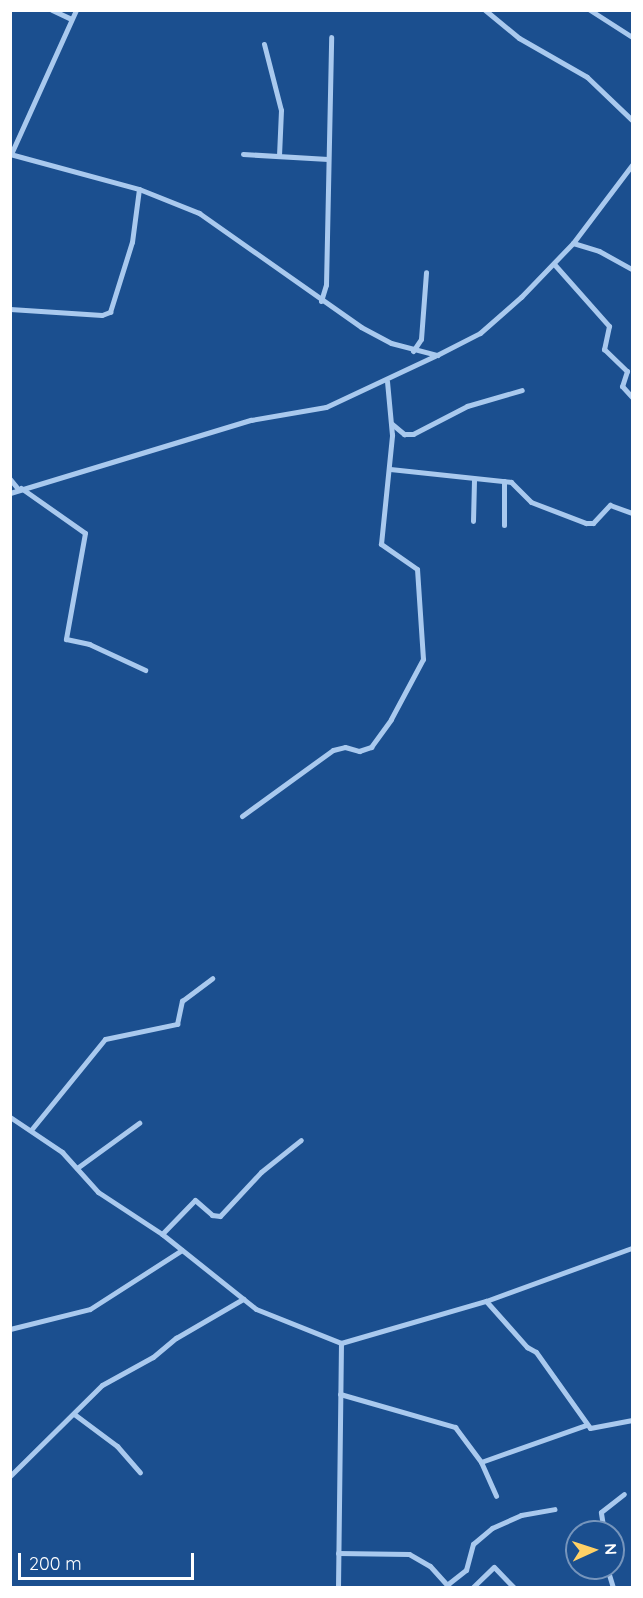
<!DOCTYPE html>
<html>
<head>
<meta charset="utf-8">
<style>
	body { margin:0 }
	#map { position:relative; width:643px; height:1598px; overflow:hidden; background:#1b4f8f; font-family:Quicksand,sans-serif }
	div>[style] { position:absolute }
	[style*='--x'] { left:calc(var(--x)*1px); top:calc(var(--y)*1px); width:calc(var(--w)*1px); rotate:calc(var(--a)*1deg) }
	.street>* { height:5px; margin:-2.5px; padding:0 2.5px; transform-origin:2.5px; border-radius:2.5px; background:#a9c9ee }
	span { translate:-50% -50%; white-space:nowrap; text-align:center; line-height:1.15; -webkit-text-stroke:5px #1b4f8f; paint-order:stroke }
	.frame { position:absolute; inset:0; border:12px solid #fff; pointer-events:none }
	.north { position:absolute; left:565px; top:1520px; width:60px; height:60px; box-sizing:border-box; background:#1b4f8f; border:2px solid #7695bc; border-radius:50%; rotate:87deg; font-size:16px; font-weight:700; line-height:24px; text-align:center; color:#fff }
	.north::after { content:''; display:block; margin:auto; width:21px; height:27px; background:#ffd166; clip-path:polygon(50% 0,100% 100%,50% 72%,0 100%) }
	.scale { position:absolute; left:18px; top:1553px; width:176px; height:27px; box-sizing:border-box; border:3px solid #fff; border-top:0; padding-left:8px; font-size:18px; line-height:21px; white-space:nowrap; color:#fff; -webkit-text-stroke:4px #1b4f8f; paint-order:stroke }
</style>
</head>
<body>
<div id="map">
	<div class="street">
		<i style="--x:52;--y:10;--w:21;--a:25"></i>
		<i style="--x:485;--y:10;--w:44;--a:39.5"></i>
		<i style="--x:519;--y:38;--w:78;--a:29.8"></i>
		<i style="--x:587;--y:77;--w:62;--a:43.7"></i>
		<i style="--x:590;--y:10;--w:50;--a:32.7"></i>
		<i style="--x:264;--y:44;--w:68;--a:75.6"></i>
		<i style="--x:281;--y:110;--w:46;--a:92.5"></i>
		<i style="--x:10;--y:154;--w:134;--a:15.2"></i>
		<i style="--x:139;--y:189;--w:65;--a:21.8"></i>
		<i style="--x:199;--y:213;--w:198;--a:35.1"></i>
		<i style="--x:361;--y:327;--w:34;--a:28"></i>
		<i style="--x:391;--y:343;--w:48;--a:14.6"></i>
		<i style="--x:437;--y:355;--w:48;--a:-27.1"></i>
		<i style="--x:480;--y:333;--w:55;--a:-41.3"></i>
		<i style="--x:521;--y:297;--w:75;--a:-46.1"></i>
		<i style="--x:573;--y:243;--w:98;--a:-52.9"></i>
		<i style="--x:11;--y:154;--w:158;--a:-65.7"></i>
		<i style="--x:243;--y:154;--w:85;--a:3.4"></i>
		<i style="--x:573;--y:243;--w:27;--a:17"></i>
		<i style="--x:599;--y:251;--w:38;--a:29"></i>
		<i style="--x:554;--y:264;--w:83;--a:48.4"></i>
		<i style="--x:609;--y:326;--w:24;--a:102"></i>
		<i style="--x:604;--y:349;--w:32;--a:44"></i>
		<i style="--x:627;--y:371;--w:16;--a:108"></i>
		<i style="--x:622;--y:386;--w:15;--a:48"></i>
		<i style="--x:321;--y:301;--w:17;--a:-73"></i>
		<i style="--x:326;--y:285;--w:248;--a:-88.8"></i>
		<i style="--x:10;--y:309;--w:92;--a:3.7"></i>
		<i style="--x:102;--y:315;--w:9;--a:-21"></i>
		<i style="--x:110;--y:312;--w:73;--a:-72.6"></i>
		<i style="--x:132;--y:242;--w:53;--a:-82.5"></i>
		<i style="--x:413;--y:351;--w:14;--a:-56"></i>
		<i style="--x:421;--y:339;--w:67;--a:-85.7"></i>
		<i style="--x:392;--y:424;--w:16;--a:40"></i>
		<i style="--x:404;--y:434;--w:9;--a:0"></i>
		<i style="--x:413;--y:434;--w:61;--a:-27.4"></i>
		<i style="--x:467;--y:406;--w:57;--a:-16.2"></i>
		<i style="--x:390;--y:469;--w:122;--a:6.1"></i>
		<i style="--x:511;--y:482;--w:28;--a:45"></i>
		<i style="--x:531;--y:502;--w:59;--a:20.9"></i>
		<i style="--x:586;--y:523;--w:7;--a:0"></i>
		<i style="--x:593;--y:523;--w:25;--a:-47"></i>
		<i style="--x:610;--y:505;--w:23;--a:20"></i>
		<i style="--x:10;--y:479;--w:13;--a:51"></i>
		<i style="--x:21;--y:488;--w:78;--a:35.1"></i>
		<i style="--x:85;--y:533;--w:108;--a:100.2"></i>
		<i style="--x:66;--y:639;--w:24;--a:12"></i>
		<i style="--x:89;--y:644;--w:62;--a:24.9"></i>
		<i style="--x:10;--y:493;--w:252;--a:-16.9"></i>
		<i style="--x:251;--y:420;--w:76;--a:-9.8"></i>
		<i style="--x:326;--y:407;--w:120;--a:-25.1"></i>
		<i style="--x:473;--y:521;--w:41;--a:-88.6"></i>
		<i style="--x:504;--y:525;--w:44;--a:-90"></i>
		<i style="--x:242;--y:816;--w:112;--a:-36"></i>
		<i style="--x:333;--y:750;--w:12;--a:-14"></i>
		<i style="--x:345;--y:747;--w:15;--a:16"></i>
		<i style="--x:359;--y:751;--w:13;--a:-18"></i>
		<i style="--x:371;--y:747;--w:34;--a:-54"></i>
		<i style="--x:391;--y:719;--w:68;--a:-61.9"></i>
		<i style="--x:423;--y:659;--w:90;--a:-93.8"></i>
		<i style="--x:417;--y:569;--w:44;--a:-145.2"></i>
		<i style="--x:381;--y:544;--w:110;--a:-84.2"></i>
		<i style="--x:392;--y:435;--w:54;--a:-95.3"></i>
		<i style="--x:10;--y:1117;--w:63;--a:33.9"></i>
		<i style="--x:62;--y:1152;--w:54;--a:48"></i>
		<i style="--x:98;--y:1192;--w:77;--a:33.3"></i>
		<i style="--x:162;--y:1234;--w:120;--a:38.6"></i>
		<i style="--x:256;--y:1309;--w:92;--a:21.8"></i>
		<i style="--x:341;--y:1343;--w:151;--a:-16.2"></i>
		<i style="--x:486;--y:1301;--w:155;--a:-20"></i>
		<i style="--x:31;--y:1130;--w:117;--a:-50.9"></i>
		<i style="--x:105;--y:1039;--w:74;--a:-11.8"></i>
		<i style="--x:177;--y:1024;--w:24;--a:-78"></i>
		<i style="--x:182;--y:1001;--w:38;--a:-37"></i>
		<i style="--x:77;--y:1168;--w:77;--a:-36"></i>
		<i style="--x:162;--y:1234;--w:47;--a:-45.9"></i>
		<i style="--x:195;--y:1200;--w:23;--a:41"></i>
		<i style="--x:212;--y:1215;--w:8;--a:7"></i>
		<i style="--x:220;--y:1216;--w:60;--a:-47"></i>
		<i style="--x:261;--y:1172;--w:51;--a:-38.7"></i>
		<i style="--x:486;--y:1301;--w:62;--a:48.3"></i>
		<i style="--x:527;--y:1347;--w:10;--a:29"></i>
		<i style="--x:536;--y:1352;--w:93;--a:54.6"></i>
		<i style="--x:590;--y:1428;--w:43;--a:-10.8"></i>
		<i style="--x:10;--y:1329;--w:82;--a:-14"></i>
		<i style="--x:90;--y:1309;--w:109;--a:-32.7"></i>
		<i style="--x:340;--y:1394;--w:120;--a:16"></i>
		<i style="--x:455;--y:1427;--w:44;--a:53.4"></i>
		<i style="--x:481;--y:1462;--w:111;--a:-19.4"></i>
		<i style="--x:74;--y:1414;--w:54;--a:36.7"></i>
		<i style="--x:117;--y:1446;--w:35;--a:49"></i>
		<i style="--x:481;--y:1462;--w:37;--a:66"></i>
		<i style="--x:10;--y:1476;--w:129;--a:-44.7"></i>
		<i style="--x:102;--y:1385;--w:58;--a:-28.8"></i>
		<i style="--x:153;--y:1357;--w:30;--a:-40"></i>
		<i style="--x:176;--y:1338;--w:78;--a:-30.2"></i>
		<i style="--x:604;--y:1532;--w:20;--a:-99"></i>
		<i style="--x:601;--y:1512;--w:29;--a:-38"></i>
		<i style="--x:338;--y:1553;--w:71;--a:0.8"></i>
		<i style="--x:409;--y:1554;--w:24;--a:30"></i>
		<i style="--x:430;--y:1566;--w:30;--a:48"></i>
		<i style="--x:607;--y:1568;--w:21;--a:73"></i>
		<i style="--x:448;--y:1584;--w:23;--a:-38"></i>
		<i style="--x:466;--y:1570;--w:27;--a:-75"></i>
		<i style="--x:473;--y:1544;--w:25;--a:-40"></i>
		<i style="--x:492;--y:1528;--w:32;--a:-24"></i>
		<i style="--x:521;--y:1515;--w:34;--a:-10"></i>
		<i style="--x:338;--y:1588;--w:245;--a:-89.3"></i>
		<i style="--x:472;--y:1588;--w:30;--a:-44"></i>
		<i style="--x:494;--y:1567;--w:29;--a:46"></i>
	</div>
	<div class="frame"></div>
	<div class="north">N</div>
	<div class="scale">200 m</div>
</div>
</body>
</html>
